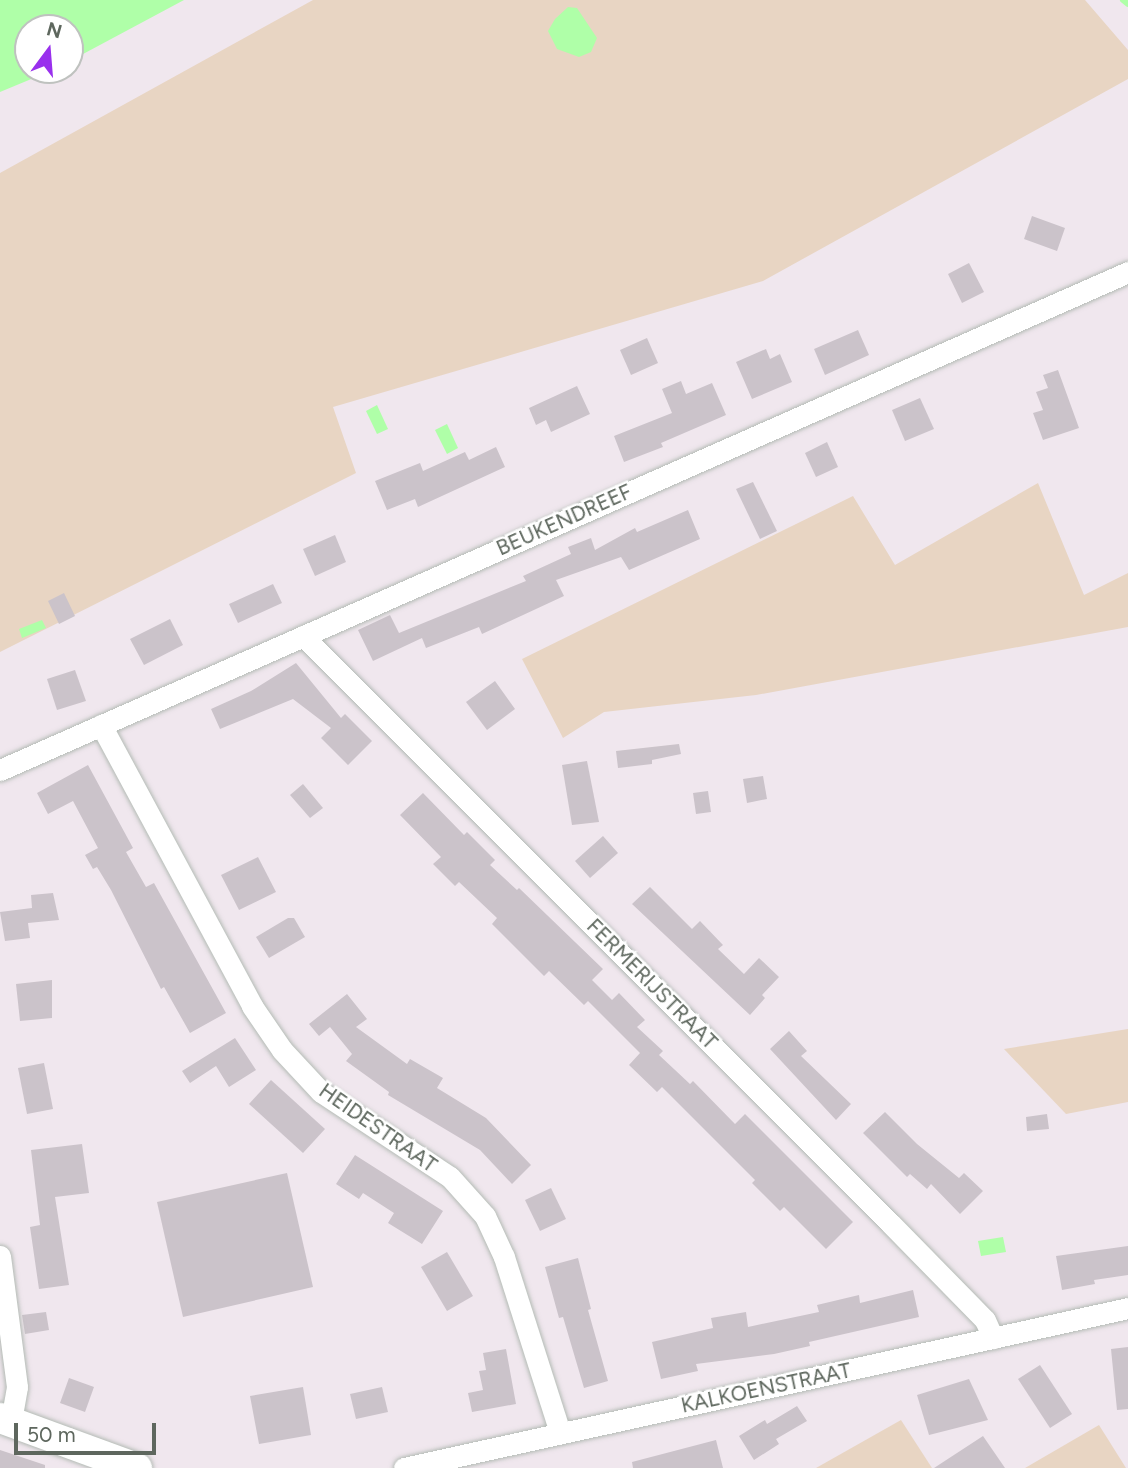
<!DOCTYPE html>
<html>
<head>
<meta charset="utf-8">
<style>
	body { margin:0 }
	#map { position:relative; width:1128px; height:1468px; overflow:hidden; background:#f0e7ee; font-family:Figtree,sans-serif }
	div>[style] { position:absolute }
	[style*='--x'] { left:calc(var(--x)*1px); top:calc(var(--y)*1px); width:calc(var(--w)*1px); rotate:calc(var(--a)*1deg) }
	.green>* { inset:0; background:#e8d5c3 }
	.water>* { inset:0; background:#afffa8 }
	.stream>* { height:6px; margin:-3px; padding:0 3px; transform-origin:3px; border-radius:3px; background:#afffa8 }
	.building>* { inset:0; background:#cbc3ca }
	.roads { filter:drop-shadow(0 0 2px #b4bbb5) drop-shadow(0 0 2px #b4bbb5) }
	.street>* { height:21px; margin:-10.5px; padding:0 10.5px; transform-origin:10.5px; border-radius:10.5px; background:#fff }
	.secondary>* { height:30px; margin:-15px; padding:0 15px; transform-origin:15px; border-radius:15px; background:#fff }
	span { translate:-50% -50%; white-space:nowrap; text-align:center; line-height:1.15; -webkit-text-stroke:5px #fff; paint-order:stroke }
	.street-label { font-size:21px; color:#5e675e }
	.north { position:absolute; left:14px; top:14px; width:70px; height:70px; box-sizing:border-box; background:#fff; border:2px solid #bfc2bf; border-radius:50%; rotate:16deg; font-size:19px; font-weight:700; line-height:28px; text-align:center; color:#5e675e }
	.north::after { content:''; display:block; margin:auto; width:24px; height:32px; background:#9930ed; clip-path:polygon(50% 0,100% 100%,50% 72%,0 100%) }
	.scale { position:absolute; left:14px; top:1423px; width:142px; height:32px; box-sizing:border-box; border:4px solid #5e675e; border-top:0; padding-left:9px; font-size:21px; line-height:24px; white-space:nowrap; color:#5e675e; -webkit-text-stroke:5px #fff; paint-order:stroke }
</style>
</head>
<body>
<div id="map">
	<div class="green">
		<i style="clip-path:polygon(313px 0,1085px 0,1128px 50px,1128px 79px,763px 281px,333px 407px,356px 473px,0 652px,0 173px)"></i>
		<i style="clip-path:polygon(1038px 483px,1084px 595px,1128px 573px,1128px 627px,756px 695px,604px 712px,563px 738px,522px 659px,853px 496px,895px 565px)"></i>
		<i style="clip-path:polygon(1128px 1029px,1128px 1102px,1066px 1114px,1004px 1049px)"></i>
		<i style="clip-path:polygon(901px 1420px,932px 1468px,816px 1468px)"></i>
		<i style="clip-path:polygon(1099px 1425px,1126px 1468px,1025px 1468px)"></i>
	</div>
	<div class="water">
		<i style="clip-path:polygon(0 0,184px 0,70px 61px,70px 28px,28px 28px,28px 70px,53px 70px,0 92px)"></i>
		<i style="clip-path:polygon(568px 7px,577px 8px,597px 38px,591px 52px,579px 57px,557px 49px,548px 31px,555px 19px)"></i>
		<i style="clip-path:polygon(377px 405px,388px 429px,377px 434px,366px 411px)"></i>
		<i style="clip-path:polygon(447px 424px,458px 448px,447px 454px,435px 430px)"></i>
		<i style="clip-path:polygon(42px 620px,46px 628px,22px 638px,19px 629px)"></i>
		<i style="clip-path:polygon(1003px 1237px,1006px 1252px,981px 1256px,978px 1241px)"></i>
	</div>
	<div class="stream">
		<i style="--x:1123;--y:0;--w:6;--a:39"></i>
	</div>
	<div class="building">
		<i style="clip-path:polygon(1032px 216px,1065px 228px,1057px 251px,1024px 239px)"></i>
		<i style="clip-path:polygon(969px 263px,984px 292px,962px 303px,948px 274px)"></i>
		<i style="clip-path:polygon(858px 330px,869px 355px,825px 375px,814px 349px)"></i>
		<i style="clip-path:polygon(647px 338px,658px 363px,631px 375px,620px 350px)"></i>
		<i style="clip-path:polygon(766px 349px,770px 359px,780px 354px,792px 382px,752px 399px,736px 362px)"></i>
		<i style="clip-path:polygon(1058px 370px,1079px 428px,1043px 440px,1033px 413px,1043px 410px,1036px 392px,1048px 388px,1043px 375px)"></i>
		<i style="clip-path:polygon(681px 381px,686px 394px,712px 383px,726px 415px,661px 443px,663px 447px,624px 462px,614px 436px,672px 413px,662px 389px)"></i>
		<i style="clip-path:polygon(577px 386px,590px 414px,551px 432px,546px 420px,536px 425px,529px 408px)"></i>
		<i style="clip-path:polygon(920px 398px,934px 429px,905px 441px,892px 410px)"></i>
		<i style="clip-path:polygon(827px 442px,838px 467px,816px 477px,805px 453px)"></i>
		<i style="clip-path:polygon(496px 447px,505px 467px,418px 507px,415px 499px,387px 510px,375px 481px,420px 463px,423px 471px,465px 452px,469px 460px)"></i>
		<i style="clip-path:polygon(753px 482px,777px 531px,760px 539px,736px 489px)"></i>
		<i style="clip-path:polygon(688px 510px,700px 539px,629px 570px,621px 557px,556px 580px,564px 596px,482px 634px,479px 627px,426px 648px,422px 638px,373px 661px,358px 630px,390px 615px,399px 633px,526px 581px,523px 576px,571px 554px,568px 547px,591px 538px,595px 550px,635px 528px,637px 532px)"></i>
		<i style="clip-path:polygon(335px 535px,346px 562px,315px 576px,303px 549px)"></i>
		<i style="clip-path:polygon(273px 584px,282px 603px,238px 623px,229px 604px)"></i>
		<i style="clip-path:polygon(64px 593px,75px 616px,59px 624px,48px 601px)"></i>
		<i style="clip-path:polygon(170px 619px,183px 645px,144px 665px,130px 639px)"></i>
		<i style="clip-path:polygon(296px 663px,341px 718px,345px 714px,372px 741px,348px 765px,321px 738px,331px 728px,293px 699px,220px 729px,211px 709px,251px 691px)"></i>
		<i style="clip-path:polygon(75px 670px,86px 701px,57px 710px,47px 679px)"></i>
		<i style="clip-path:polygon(495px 681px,515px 709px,487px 730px,466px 702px)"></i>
		<i style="clip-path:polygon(679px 744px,681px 754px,652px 760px,652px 764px,618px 768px,616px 751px)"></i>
		<i style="clip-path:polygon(587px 761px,599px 822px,572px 825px,562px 765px)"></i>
		<i style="clip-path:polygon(88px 765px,133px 848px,126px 852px,146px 887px,154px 883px,226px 1013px,190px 1033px,164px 987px,161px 989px,111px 890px,97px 867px,93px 869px,85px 855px,98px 848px,73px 801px,48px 814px,37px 793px)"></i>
		<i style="clip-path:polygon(763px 776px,767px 799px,747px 803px,743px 779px)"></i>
		<i style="clip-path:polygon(303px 784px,323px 808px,310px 818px,290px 795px)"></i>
		<i style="clip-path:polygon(708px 791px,711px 812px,696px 814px,693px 793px)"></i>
		<i style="clip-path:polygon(423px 793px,464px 835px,467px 832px,495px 860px,490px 865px,517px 890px,519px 888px,603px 969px,592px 980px,612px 1000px,619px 993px,645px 1020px,637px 1027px,663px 1051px,659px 1055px,690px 1084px,693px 1081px,735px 1124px,745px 1114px,853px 1222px,826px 1249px,784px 1207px,780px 1211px,752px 1183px,755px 1180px,662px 1087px,657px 1092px,629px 1065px,640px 1053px,588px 1001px,584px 1005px,549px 971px,544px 976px,492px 924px,497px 918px,459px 882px,455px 886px,433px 864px,441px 857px,400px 815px)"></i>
		<i style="clip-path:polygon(603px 836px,618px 853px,590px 878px,575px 861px)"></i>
		<i style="clip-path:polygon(258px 857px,276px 892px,239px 910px,221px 875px)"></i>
		<i style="clip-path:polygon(650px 887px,692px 929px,700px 921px,723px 945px,718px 949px,744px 974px,759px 958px,779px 977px,762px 995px,765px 998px,750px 1015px,632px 904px)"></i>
		<i style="clip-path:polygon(53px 893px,59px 920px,28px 923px,30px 938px,5px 941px,0 912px,32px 908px,31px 895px)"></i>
		<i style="clip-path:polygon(288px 918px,294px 918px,305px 937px,269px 958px,256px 937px)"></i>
		<i style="clip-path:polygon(52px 980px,52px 1018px,20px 1021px,16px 984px)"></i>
		<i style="clip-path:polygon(347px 994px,367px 1019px,356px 1027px,407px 1064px,410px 1059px,443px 1078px,437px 1088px,486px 1118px,531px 1165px,512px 1184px,480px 1150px,388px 1095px,389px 1092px,346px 1061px,352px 1054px,330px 1027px,319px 1036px,309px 1024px)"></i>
		<i style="clip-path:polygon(789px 1031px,807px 1051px,801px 1056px,851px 1104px,836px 1120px,770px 1049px)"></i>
		<i style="clip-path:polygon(235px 1038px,256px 1070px,229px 1087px,216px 1066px,190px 1083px,182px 1071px)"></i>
		<i style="clip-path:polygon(44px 1063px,53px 1109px,27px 1114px,18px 1068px)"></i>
		<i style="clip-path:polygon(271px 1080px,325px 1129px,303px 1153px,249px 1104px)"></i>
		<i style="clip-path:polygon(885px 1112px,917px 1144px,959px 1178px,964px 1173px,983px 1191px,960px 1214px,931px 1184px,927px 1189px,910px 1174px,907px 1177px,863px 1133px)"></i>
		<i style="clip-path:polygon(1047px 1114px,1049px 1129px,1027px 1131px,1026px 1117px)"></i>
		<i style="clip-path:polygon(82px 1144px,89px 1193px,55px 1197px,69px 1285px,39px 1289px,30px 1227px,40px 1225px,31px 1150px)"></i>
		<i style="clip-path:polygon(355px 1155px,443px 1211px,422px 1244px,388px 1223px,394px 1213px,363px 1193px,359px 1199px,336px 1184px)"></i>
		<i style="clip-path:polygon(287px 1173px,313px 1287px,183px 1317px,157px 1202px)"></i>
		<i style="clip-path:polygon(551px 1188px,566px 1219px,540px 1231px,525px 1200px)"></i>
		<i style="clip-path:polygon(1128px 1246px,1128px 1275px,1094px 1280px,1095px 1284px,1062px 1290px,1056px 1256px)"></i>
		<i style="clip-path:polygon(447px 1252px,473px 1296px,447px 1311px,421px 1267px)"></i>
		<i style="clip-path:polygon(578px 1258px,591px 1309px,588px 1310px,608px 1381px,584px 1388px,563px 1317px,559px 1318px,545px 1267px)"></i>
		<i style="clip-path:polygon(913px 1290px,919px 1317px,809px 1342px,810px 1346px,774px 1354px,696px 1364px,698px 1371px,661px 1379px,652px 1342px,713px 1328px,711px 1318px,746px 1312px,748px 1327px,819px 1312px,817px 1305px,859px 1295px,860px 1303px)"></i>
		<i style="clip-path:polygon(46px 1312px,49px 1330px,25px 1334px,22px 1315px)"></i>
		<i style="clip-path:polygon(1128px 1347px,1128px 1409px,1117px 1410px,1111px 1349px)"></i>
		<i style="clip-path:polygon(506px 1349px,516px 1404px,472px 1412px,468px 1393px,483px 1390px,479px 1371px,486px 1370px,483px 1353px)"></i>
		<i style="clip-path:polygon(1040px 1365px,1072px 1414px,1050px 1428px,1018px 1379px)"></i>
		<i style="clip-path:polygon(69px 1378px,94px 1387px,85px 1412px,60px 1403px)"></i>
		<i style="clip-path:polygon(969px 1379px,988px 1420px,929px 1435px,917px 1395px)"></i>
		<i style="clip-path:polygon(303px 1387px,311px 1435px,259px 1444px,250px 1396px)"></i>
		<i style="clip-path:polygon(382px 1387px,388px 1412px,356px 1419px,350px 1394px)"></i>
		<i style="clip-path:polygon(797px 1406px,807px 1421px,776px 1439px,779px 1444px,754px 1460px,739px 1436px,765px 1420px,767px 1424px)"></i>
		<i style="clip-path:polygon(983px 1436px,1005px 1468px,934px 1468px)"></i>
		<i style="clip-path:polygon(716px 1440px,723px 1468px,633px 1468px,632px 1462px)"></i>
		<i style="clip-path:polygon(0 1450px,45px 1465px,45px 1468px,0 1468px)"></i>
	</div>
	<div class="roads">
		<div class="street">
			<i style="--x:303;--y:636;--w:832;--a:45"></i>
			<i style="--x:891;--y:1224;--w:134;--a:45.6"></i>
			<i style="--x:985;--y:1320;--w:20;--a:66"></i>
			<i style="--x:101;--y:725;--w:319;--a:61.7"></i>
			<i style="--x:252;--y:1006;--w:53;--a:55.7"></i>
			<i style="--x:282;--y:1050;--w:57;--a:47.1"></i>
			<i style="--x:321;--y:1092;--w:154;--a:33.4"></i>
			<i style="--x:450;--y:1177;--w:52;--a:48.1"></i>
			<i style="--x:485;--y:1216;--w:45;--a:65.1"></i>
			<i style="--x:504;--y:1257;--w:185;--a:72.3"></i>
			<i style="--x:0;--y:770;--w:1233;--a:-23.82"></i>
			<i style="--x:0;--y:1256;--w:132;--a:82.6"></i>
			<i style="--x:17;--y:1387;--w:36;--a:100"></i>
			<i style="--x:404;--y:1468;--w:741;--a:-12.46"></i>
		</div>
		<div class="secondary">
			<i style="--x:0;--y:1418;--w:146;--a:20.1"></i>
		</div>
	</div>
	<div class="street-label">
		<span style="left:564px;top:520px;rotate:-24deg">BEUKENDREEF</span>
		<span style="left:652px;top:984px;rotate:45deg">FERMERIJSTRAAT</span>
		<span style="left:378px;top:1128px;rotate:35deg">HEIDESTRAAT</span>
		<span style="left:766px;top:1388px;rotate:-12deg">KALKOENSTRAAT</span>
	</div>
	<div class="north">N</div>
	<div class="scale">50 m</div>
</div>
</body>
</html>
